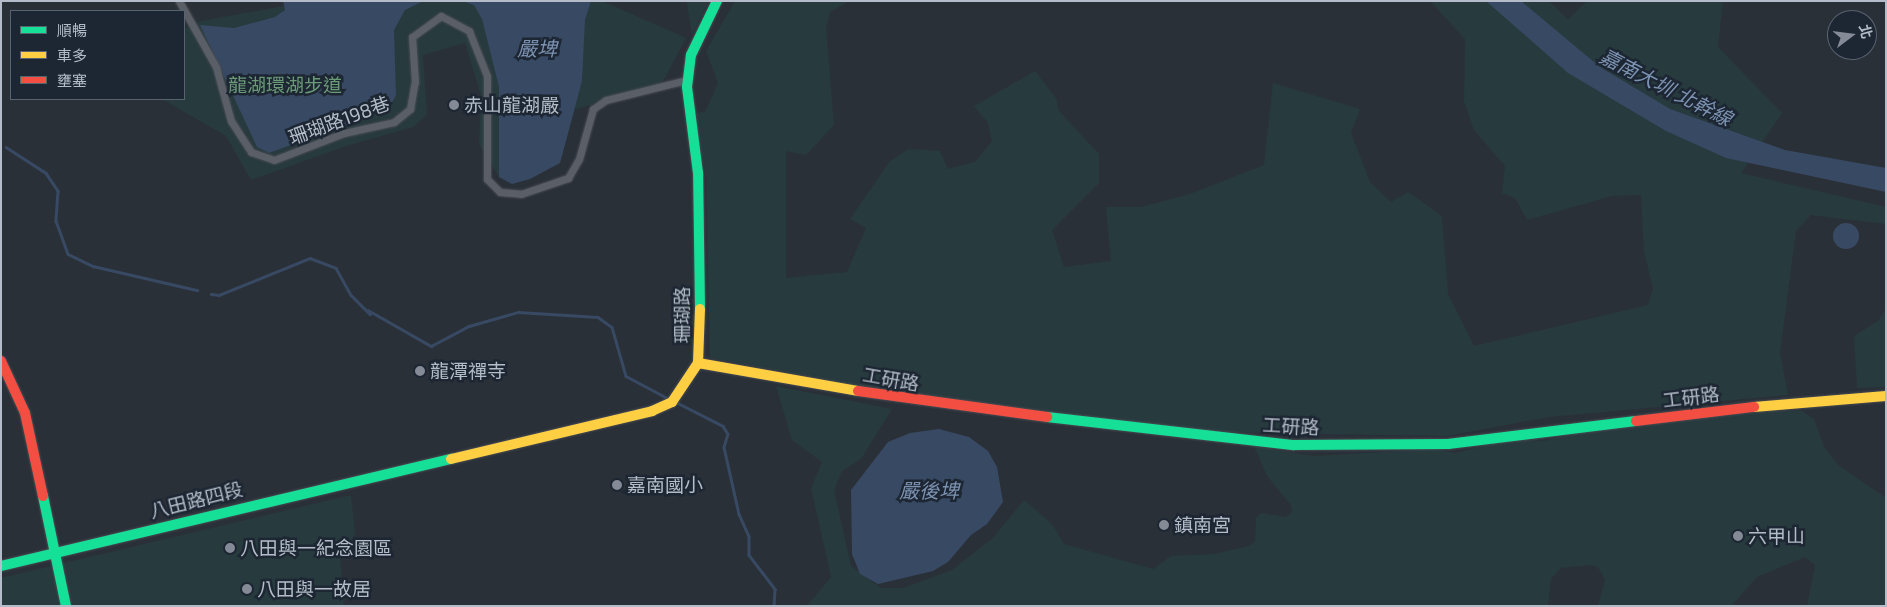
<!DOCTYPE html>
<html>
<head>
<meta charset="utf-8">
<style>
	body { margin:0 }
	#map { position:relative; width:1887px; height:607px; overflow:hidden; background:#2a3038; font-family:"Exo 2","Noto Sans TC",sans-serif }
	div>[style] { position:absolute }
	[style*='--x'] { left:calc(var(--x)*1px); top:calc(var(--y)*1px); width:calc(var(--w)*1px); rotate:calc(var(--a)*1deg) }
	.green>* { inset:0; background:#273a3e }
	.water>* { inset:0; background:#384963 }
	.round { border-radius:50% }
	.stream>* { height:2.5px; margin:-1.25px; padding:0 1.25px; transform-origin:1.25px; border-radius:1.25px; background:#384963 }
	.roads { filter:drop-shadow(0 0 1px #484c53) drop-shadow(0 0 1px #484c53) }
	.street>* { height:7px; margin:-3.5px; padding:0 3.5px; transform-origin:3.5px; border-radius:3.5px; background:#5a5e66 }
	.fast>* { height:10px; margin:-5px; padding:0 5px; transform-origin:5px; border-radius:5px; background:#16e098 }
	.slow>* { height:10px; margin:-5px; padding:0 5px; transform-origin:5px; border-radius:5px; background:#ffcf43 }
	.jam>* { height:10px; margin:-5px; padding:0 5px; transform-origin:5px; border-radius:5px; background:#f24e42 }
	.dots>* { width:14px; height:14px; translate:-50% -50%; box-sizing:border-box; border:2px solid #1d2633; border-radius:50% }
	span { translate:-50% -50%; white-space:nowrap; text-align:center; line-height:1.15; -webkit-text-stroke:5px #1d2633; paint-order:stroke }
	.park-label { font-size:19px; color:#6b9a76 }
	.poi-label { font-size:19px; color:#b4bcc9 }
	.left { translate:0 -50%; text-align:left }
	.street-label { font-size:19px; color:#b4bcc9 }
	.water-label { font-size:20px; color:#7c92b1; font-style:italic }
	.frame { position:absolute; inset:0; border:2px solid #b4bcc9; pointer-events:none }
	.legend { position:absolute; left:10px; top:10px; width:175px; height:90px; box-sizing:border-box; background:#1d2633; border:1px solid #59626f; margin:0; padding:6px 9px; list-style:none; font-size:15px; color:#b4bcc9 }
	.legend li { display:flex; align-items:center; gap:10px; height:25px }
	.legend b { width:25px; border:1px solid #59626f }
	.north { position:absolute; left:1827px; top:10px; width:50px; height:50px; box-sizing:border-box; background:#1d2633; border:1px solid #59626f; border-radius:50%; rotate:75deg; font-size:14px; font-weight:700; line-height:20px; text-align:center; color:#b4bcc9 }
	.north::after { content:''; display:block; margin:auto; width:18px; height:22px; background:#848b96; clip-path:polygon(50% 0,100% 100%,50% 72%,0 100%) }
</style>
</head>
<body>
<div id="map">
	<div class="green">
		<i style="clip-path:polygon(283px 1px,602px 1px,686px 38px,660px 87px,575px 109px,560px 163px,512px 184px,499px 177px,479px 144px,481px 95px,465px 43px,423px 55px,427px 115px,413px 127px,346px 146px,251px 180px,226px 136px,162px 99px,184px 99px,184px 29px,196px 22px,284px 6px)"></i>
		<i style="clip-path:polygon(687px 1px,709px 1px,692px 35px,687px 4px)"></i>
		<i style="clip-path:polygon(735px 1px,849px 1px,830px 12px,826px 28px,834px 125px,806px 155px,786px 151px,786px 278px,847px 272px,866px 228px,850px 219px,890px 161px,909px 149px,940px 151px,948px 169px,975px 162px,992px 141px,988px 123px,974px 106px,1035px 71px,1056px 98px,1059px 111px,1099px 154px,1099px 183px,1052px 230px,1064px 267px,1111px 261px,1106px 207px,1141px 207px,1190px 194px,1264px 165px,1273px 83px,1360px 109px,1351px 133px,1370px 182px,1391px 202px,1408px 192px,1442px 216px,1448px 294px,1474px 346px,1648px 305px,1653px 289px,1644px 251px,1641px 195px,1612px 196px,1527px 220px,1515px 198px,1502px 193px,1505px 166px,1474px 130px,1464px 101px,1465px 39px,1430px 1px,1549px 1px,1568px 20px,1587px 1px,1723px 1px,1718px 47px,1782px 113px,1741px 173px,1886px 207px,1886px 224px,1811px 215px,1796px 231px,1780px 353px,1788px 395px,1549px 417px,1447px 436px,1206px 432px,939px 401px,710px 358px,706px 175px,693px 113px,705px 112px,718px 83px,706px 51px)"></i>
		<i style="clip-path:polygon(1886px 308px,1886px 387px,1857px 388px,1854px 336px,1878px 321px)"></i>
		<i style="clip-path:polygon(776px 386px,892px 409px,861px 459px,842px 471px,834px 490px,851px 566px,881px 588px,903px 588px,952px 570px,993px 538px,1024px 500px,1052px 524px,1064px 544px,1153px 569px,1171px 556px,1214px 554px,1249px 546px,1255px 541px,1256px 518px,1261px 513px,1286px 517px,1292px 512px,1291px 505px,1267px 476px,1254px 446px,1313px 456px,1435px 449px,1455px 453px,1511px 439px,1544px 441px,1578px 432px,1747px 411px,1802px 411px,1814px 419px,1824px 447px,1838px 465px,1886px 498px,1886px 606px,1807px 606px,1815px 565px,1805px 557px,1757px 577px,1731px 606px,1598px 606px,1605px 580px,1598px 567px,1591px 565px,1561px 568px,1551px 579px,1548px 606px,807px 606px,831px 577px,811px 488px,822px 462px,792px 440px)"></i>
		<i style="clip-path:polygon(351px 495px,355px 534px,340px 557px,344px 606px,1px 606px,1px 578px)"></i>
	</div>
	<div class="water">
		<i style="clip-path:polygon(283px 1px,423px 1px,405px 10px,394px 30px,396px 95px,389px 109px,269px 153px,257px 147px,200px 25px,234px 28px,275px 17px,285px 10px)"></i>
		<i style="clip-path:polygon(462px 1px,591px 1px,585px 20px,582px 81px,560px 163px,530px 179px,512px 184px,499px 177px,499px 87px,482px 19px,474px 5px)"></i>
		<i style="clip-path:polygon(1486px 1px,1521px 1px,1600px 67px,1670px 109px,1785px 150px,1886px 168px,1886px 192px,1726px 158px,1666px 131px,1568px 73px)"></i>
		<i class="round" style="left:1833px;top:223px;width:26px;height:26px"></i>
		<i style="clip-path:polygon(939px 429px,969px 437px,988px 451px,997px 467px,1003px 502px,987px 524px,971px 535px,948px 562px,933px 571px,878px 584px,860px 574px,852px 554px,851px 490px,888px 442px,910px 433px)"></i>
	</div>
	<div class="stream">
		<i style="--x:6;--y:147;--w:48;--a:33"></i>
		<i style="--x:46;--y:173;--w:22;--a:56"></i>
		<i style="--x:58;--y:191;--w:30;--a:94"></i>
		<i style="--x:56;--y:221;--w:35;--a:70"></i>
		<i style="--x:68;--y:254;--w:28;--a:26"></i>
		<i style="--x:93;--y:266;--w:107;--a:13"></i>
		<i style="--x:211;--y:294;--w:8;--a:7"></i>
		<i style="--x:219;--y:295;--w:98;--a:-22.1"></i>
		<i style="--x:310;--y:258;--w:28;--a:21"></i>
		<i style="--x:336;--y:268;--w:31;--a:61"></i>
		<i style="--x:351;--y:295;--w:27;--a:45"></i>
		<i style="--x:368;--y:310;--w:73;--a:29.7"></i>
		<i style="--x:431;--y:346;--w:43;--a:-27.8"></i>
		<i style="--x:469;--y:326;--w:51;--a:-15.9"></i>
		<i style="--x:518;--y:312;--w:80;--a:3.6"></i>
		<i style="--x:598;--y:317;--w:17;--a:36"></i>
		<i style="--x:612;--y:327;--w:51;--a:74.1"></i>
		<i style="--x:626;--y:376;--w:49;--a:28.1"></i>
		<i style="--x:674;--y:401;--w:55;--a:27"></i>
		<i style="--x:723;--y:426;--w:9;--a:58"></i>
		<i style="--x:728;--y:434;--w:14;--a:107"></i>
		<i style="--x:724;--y:447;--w:69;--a:77.4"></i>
		<i style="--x:739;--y:514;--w:24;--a:66"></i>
		<i style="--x:749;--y:536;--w:19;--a:90"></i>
		<i style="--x:749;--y:555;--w:43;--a:52.6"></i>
		<i style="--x:775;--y:589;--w:17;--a:93"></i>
	</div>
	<div class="roads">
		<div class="street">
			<i style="--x:179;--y:1;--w:76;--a:60.7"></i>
			<i style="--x:216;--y:67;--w:56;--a:74.5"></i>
			<i style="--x:231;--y:121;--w:37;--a:57"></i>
			<i style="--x:251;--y:152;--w:24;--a:19"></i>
			<i style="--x:274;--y:160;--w:75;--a:-21.1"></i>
			<i style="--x:344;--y:133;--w:51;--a:-12.4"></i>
			<i style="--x:394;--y:122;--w:21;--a:-39"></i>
			<i style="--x:410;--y:109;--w:27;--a:-80"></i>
			<i style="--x:415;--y:82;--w:45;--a:-93.8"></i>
			<i style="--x:412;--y:37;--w:36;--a:-36"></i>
			<i style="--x:441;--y:16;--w:32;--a:28"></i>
			<i style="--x:469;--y:31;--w:48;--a:68.2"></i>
			<i style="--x:487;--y:76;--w:103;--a:90"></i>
			<i style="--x:487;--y:179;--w:18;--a:45"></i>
			<i style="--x:500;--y:192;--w:21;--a:5"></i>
			<i style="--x:521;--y:194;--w:50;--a:-18.8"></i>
			<i style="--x:568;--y:178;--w:22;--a:-60"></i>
			<i style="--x:579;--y:159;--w:52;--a:-74.4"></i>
			<i style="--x:593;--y:109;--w:16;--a:-35"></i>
			<i style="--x:606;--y:100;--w:83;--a:-13.9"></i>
		</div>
		<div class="fast">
			<i style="--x:700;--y:309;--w:136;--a:-90.8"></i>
			<i style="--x:698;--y:173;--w:87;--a:-97.3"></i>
			<i style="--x:687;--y:87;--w:32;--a:-83"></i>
			<i style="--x:691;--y:55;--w:60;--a:-64.3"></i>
			<i style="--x:1047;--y:417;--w:249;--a:6.5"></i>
			<i style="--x:1294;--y:445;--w:154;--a:-0.4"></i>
			<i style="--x:1448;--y:444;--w:189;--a:-7"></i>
			<i style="--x:43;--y:496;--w:112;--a:78.2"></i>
			<i style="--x:1;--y:566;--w:463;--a:-13.4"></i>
		</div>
		<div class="slow">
			<i style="--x:698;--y:363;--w:162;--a:9.9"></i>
			<i style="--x:1754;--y:407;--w:132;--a:-4.8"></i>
			<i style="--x:451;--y:459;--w:207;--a:-13.4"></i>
			<i style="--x:652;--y:411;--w:22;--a:-24"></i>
			<i style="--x:672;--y:402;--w:47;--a:-56.3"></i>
			<i style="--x:698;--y:363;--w:54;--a:-87.9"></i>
		</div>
		<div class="jam">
			<i style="--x:1;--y:361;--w:57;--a:65.2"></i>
			<i style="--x:25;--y:413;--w:85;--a:77.8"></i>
			<i style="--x:858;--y:391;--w:191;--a:7.8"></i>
			<i style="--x:1636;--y:421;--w:119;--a:-6.8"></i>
		</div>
	</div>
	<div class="dots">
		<i style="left:454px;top:105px;background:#848b96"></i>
		<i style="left:420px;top:371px;background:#848b96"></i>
		<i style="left:617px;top:485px;background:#848b96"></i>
		<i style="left:1164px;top:525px;background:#848b96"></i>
		<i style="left:1738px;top:536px;background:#848b96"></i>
		<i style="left:230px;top:548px;background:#848b96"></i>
		<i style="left:247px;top:589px;background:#848b96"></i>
	</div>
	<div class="park-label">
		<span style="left:285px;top:85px">龍湖環湖步道</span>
	</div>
	<div class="poi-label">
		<span class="left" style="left:464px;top:105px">赤山龍湖嚴</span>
		<span class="left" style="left:430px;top:371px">龍潭禪寺</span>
		<span class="left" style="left:627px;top:485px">嘉南國小</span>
		<span class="left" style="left:1174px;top:525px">鎮南宮</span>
		<span class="left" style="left:1748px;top:536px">六甲山</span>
		<span class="left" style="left:240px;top:548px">八田與一紀念園區</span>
		<span class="left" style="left:257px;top:589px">八田與一故居</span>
	</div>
	<div class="street-label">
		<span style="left:339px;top:120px;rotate:-20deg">珊瑚路198巷</span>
		<span style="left:682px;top:315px;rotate:-90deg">珊瑚路</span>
		<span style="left:891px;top:379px;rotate:10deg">工研路</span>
		<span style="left:1691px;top:397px;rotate:-7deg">工研路</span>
		<span style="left:1291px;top:426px;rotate:3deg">工研路</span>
		<span style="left:196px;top:500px;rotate:-14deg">八田路四段</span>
	</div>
	<div class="water-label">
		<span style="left:537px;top:48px">嚴埤</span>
		<span style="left:1666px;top:87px;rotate:27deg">嘉南大圳 北幹線</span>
		<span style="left:929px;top:490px">嚴後埤</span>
	</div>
	<div class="frame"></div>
	<ul class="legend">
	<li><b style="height:6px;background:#16e098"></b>順暢</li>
	<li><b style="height:6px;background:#ffcf43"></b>車多</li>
	<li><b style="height:6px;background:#f24e42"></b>壅塞</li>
	</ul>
	<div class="north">北</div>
</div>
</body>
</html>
